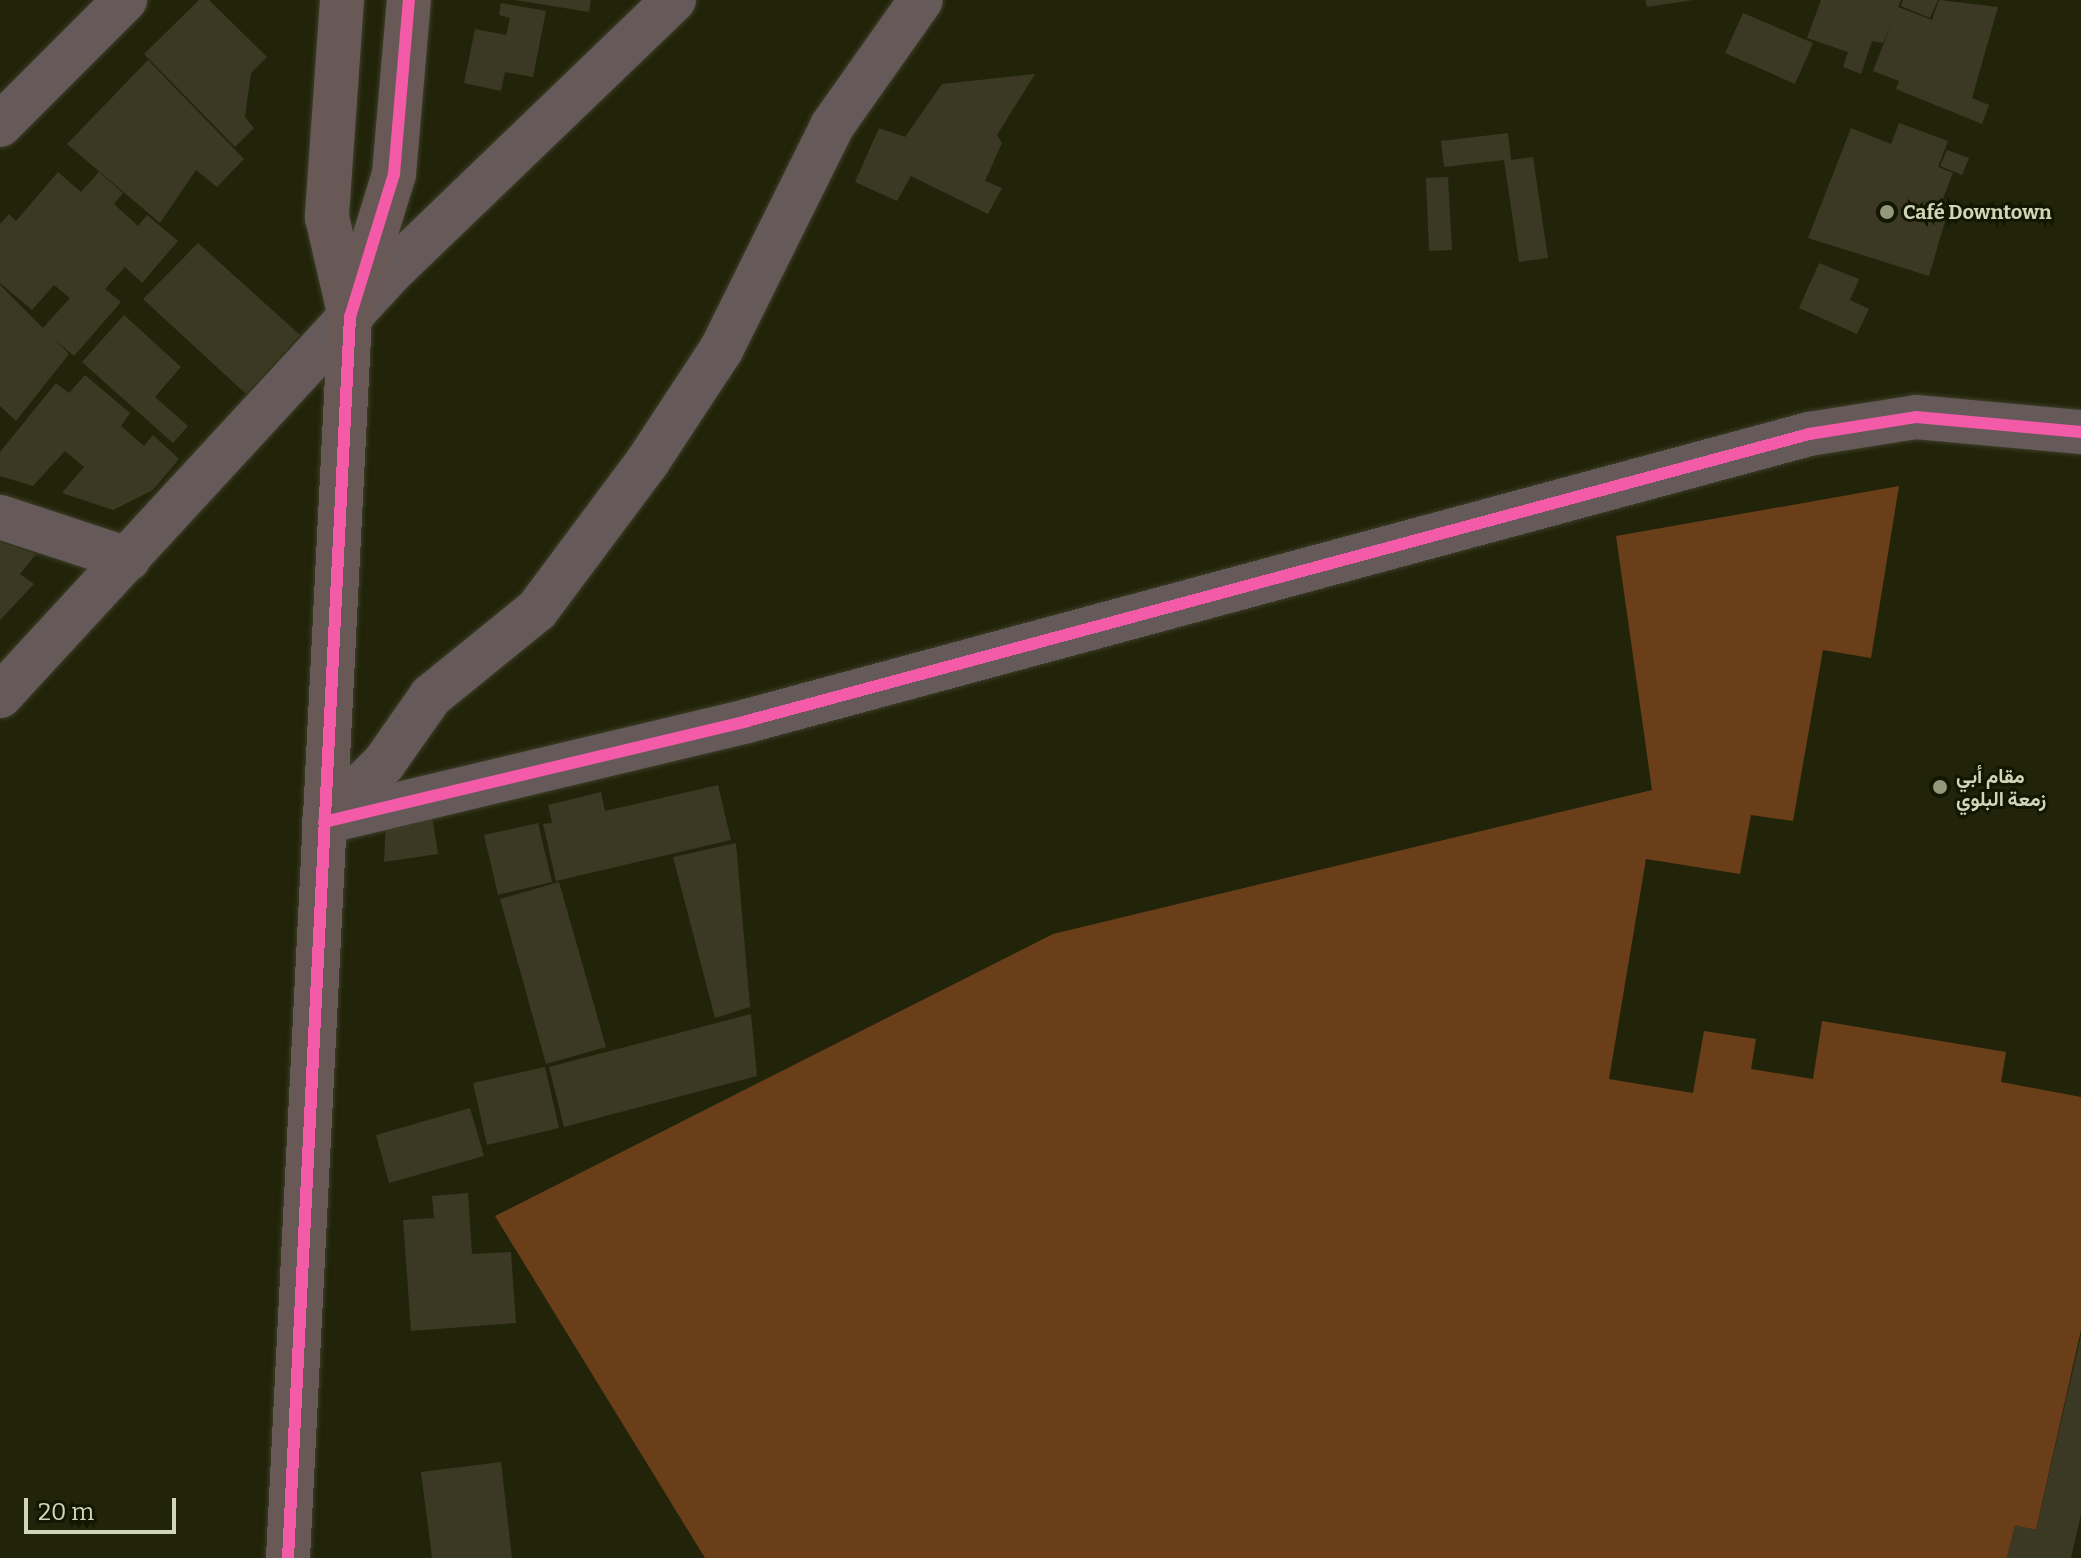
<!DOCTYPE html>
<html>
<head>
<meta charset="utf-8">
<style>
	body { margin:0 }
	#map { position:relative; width:2081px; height:1558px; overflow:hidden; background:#22240a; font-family:Bitter,Vazirmatn,serif }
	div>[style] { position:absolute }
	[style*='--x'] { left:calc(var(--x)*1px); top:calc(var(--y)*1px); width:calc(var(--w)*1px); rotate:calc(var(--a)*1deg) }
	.green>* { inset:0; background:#693e19 }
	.building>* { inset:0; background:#3b3923 }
	.roads { filter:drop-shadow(0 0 2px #3c3f28) drop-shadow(0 0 2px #3c3f28) }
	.street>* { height:44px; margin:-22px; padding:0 22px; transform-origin:22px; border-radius:22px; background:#66595a }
	.secondary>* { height:44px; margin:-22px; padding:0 22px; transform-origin:22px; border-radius:22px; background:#685957 }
	.cycleway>* { height:12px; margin:-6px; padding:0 6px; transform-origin:6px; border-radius:6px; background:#f35aa7 }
	.dots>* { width:22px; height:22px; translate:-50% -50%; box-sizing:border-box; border:4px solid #131601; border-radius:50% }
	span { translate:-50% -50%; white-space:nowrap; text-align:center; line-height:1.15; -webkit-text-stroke:6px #131601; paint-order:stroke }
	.poi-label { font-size:20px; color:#d0d6b7; font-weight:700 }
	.left { translate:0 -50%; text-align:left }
	.scale { position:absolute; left:24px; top:1498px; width:152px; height:36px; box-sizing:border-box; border:4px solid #d0d6b7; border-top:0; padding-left:10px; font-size:24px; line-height:28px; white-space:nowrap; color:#d0d6b7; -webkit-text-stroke:6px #131601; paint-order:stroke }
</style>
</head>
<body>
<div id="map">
	<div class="green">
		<i style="clip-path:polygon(1899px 486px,1871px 658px,1823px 650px,1793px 821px,1751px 815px,1740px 874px,1646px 859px,1609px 1079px,1693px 1093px,1704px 1031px,1756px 1039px,1751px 1069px,1813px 1079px,1822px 1021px,2006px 1052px,2001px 1082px,2081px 1097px,2081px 1330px,2036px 1530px,2015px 1526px,2007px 1558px,705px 1558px,495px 1216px,1053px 934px,1652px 790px,1616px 536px)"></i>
	</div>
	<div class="building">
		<i style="clip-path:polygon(199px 0,209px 0,267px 57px,251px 73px,245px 117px,254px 128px,235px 147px,144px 54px)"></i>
		<i style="clip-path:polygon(515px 0,591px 0,589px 12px)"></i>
		<i style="clip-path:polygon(1645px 0,1693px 0,1647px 7px)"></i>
		<i style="clip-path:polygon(1821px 0,1901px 0,1898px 7px,1932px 20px,1939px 0,1998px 7px,1972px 98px,1989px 105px,1982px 124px,1896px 89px,1899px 81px,1873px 71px,1892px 22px,1883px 43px,1872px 41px,1861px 74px,1843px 67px,1848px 52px,1807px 38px)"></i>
		<i style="clip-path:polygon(1903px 0,1938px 0,1930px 18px,1901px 6px)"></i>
		<i style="clip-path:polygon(501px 3px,546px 11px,533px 77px,505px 72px,501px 91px,464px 83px,475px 29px,506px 35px,510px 18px,499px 15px)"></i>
		<i style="clip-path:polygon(1743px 13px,1813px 43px,1795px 84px,1725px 53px)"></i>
		<i style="clip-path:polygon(148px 60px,244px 159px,217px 187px,196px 170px,160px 223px,67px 144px)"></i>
		<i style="clip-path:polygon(1035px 74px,997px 135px,1002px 143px,985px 181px,1002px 188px,988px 214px,911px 176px,897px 201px,855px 182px,879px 128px,905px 137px,942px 84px)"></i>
		<i style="clip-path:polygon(1899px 123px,1948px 141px,1938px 167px,1953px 173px,1942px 201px,1950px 204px,1929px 276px,1808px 238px,1851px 128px,1891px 144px)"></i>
		<i style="clip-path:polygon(1508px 133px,1511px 160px,1533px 157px,1548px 258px,1519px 262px,1504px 160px,1444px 167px,1441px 141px)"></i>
		<i style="clip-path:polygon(1947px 150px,1969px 158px,1962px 175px,1940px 166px)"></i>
		<i style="clip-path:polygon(58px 172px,81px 192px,99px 172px,123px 193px,114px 204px,138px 226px,147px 215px,178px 241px,142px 283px,125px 267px,105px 289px,121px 302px,74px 356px,42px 329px,70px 298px,54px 285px,32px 310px,0 283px,0 224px,9px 214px,16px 221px)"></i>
		<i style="clip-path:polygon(1448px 177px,1452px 250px,1429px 251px,1426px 178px)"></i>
		<i style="clip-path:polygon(198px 243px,300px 335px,246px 394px,143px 299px)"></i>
		<i style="clip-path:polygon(1819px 263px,1859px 279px,1850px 300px,1869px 309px,1857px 334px,1799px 308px)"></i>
		<i style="clip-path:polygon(0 285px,69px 354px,16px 421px,0 406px)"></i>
		<i style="clip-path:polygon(124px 315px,181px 367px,155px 397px,188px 426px,173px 443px,82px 362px)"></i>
		<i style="clip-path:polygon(85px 375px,130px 413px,121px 426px,144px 446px,153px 435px,179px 459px,153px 490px,113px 510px,62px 493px,84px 467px,65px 451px,33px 486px,0 476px,0 452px,56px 383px,69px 393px)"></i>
		<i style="clip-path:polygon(0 542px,36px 554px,20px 574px,34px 584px,0 620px)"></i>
		<i style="clip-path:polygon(718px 785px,731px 840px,556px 881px,543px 824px,552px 823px,548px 805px,601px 792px,605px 811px)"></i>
		<i style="clip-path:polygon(432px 815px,438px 854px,384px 862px,386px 821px)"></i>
		<i style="clip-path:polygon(538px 823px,552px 882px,498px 895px,484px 835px)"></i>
		<i style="clip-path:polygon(736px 843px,750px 1007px,715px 1018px,673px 857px)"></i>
		<i style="clip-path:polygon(559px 882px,606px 1047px,546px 1064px,500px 899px)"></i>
		<i style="clip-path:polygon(751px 1014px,757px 1076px,564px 1127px,549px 1067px)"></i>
		<i style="clip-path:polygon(545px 1067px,559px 1128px,487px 1145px,473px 1083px)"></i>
		<i style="clip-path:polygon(470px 1108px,484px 1156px,389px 1183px,376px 1135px)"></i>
		<i style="clip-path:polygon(468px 1193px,472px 1254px,511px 1252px,516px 1323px,411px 1331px,403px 1220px,434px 1218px,432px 1196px)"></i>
		<i style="clip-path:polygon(2081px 1335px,2081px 1514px,2071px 1558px,2007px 1558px,2015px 1525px,2036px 1530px)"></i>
		<i style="clip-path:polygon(501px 1462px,512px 1558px,432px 1558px,421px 1472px)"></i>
	</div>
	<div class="roads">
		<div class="street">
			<i style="--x:0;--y:125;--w:177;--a:-45"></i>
			<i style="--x:0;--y:517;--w:135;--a:18.2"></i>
			<i style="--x:0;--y:696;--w:575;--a:-47.32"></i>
			<i style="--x:390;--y:273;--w:394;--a:-43.9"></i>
			<i style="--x:324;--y:822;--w:435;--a:-13.4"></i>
			<i style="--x:747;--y:721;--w:1100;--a:-15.12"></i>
			<i style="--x:1809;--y:434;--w:108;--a:-9"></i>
			<i style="--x:1916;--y:417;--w:166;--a:5.2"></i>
			<i style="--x:324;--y:822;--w:84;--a:-44.5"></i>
			<i style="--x:384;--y:763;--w:82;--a:-55"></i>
			<i style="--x:431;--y:696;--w:136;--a:-39.1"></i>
			<i style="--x:537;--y:610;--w:186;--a:-53.3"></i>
			<i style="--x:648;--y:461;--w:133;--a:-56.7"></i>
			<i style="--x:721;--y:350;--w:250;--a:-63.6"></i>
			<i style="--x:832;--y:126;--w:154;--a:-54.8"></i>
		</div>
		<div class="secondary">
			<i style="--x:342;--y:0;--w:218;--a:94"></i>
			<i style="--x:327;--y:217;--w:103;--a:77"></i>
			<i style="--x:288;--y:1558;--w:1243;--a:-87.14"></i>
			<i style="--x:350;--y:317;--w:150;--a:-72.9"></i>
			<i style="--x:394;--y:174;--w:175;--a:-85.1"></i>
		</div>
	</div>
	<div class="cycleway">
		<i style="--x:324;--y:822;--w:435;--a:-13.4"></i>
		<i style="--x:747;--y:721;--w:1100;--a:-15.12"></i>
		<i style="--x:1809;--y:434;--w:108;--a:-9"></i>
		<i style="--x:1916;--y:417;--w:166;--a:5.2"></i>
		<i style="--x:288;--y:1558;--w:1243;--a:-87.14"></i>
		<i style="--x:350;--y:317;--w:150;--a:-72.9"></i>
		<i style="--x:394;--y:174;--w:175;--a:-85.1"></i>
	</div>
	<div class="dots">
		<i style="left:1887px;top:212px;background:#93987a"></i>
		<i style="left:1940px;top:787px;background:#93987a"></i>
	</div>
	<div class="poi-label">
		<span class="left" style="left:1903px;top:212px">Café Downtown</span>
		<span class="left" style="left:1956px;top:788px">مقام أبي<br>زمعة البلوي</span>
	</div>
	<div class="scale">20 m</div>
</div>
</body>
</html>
